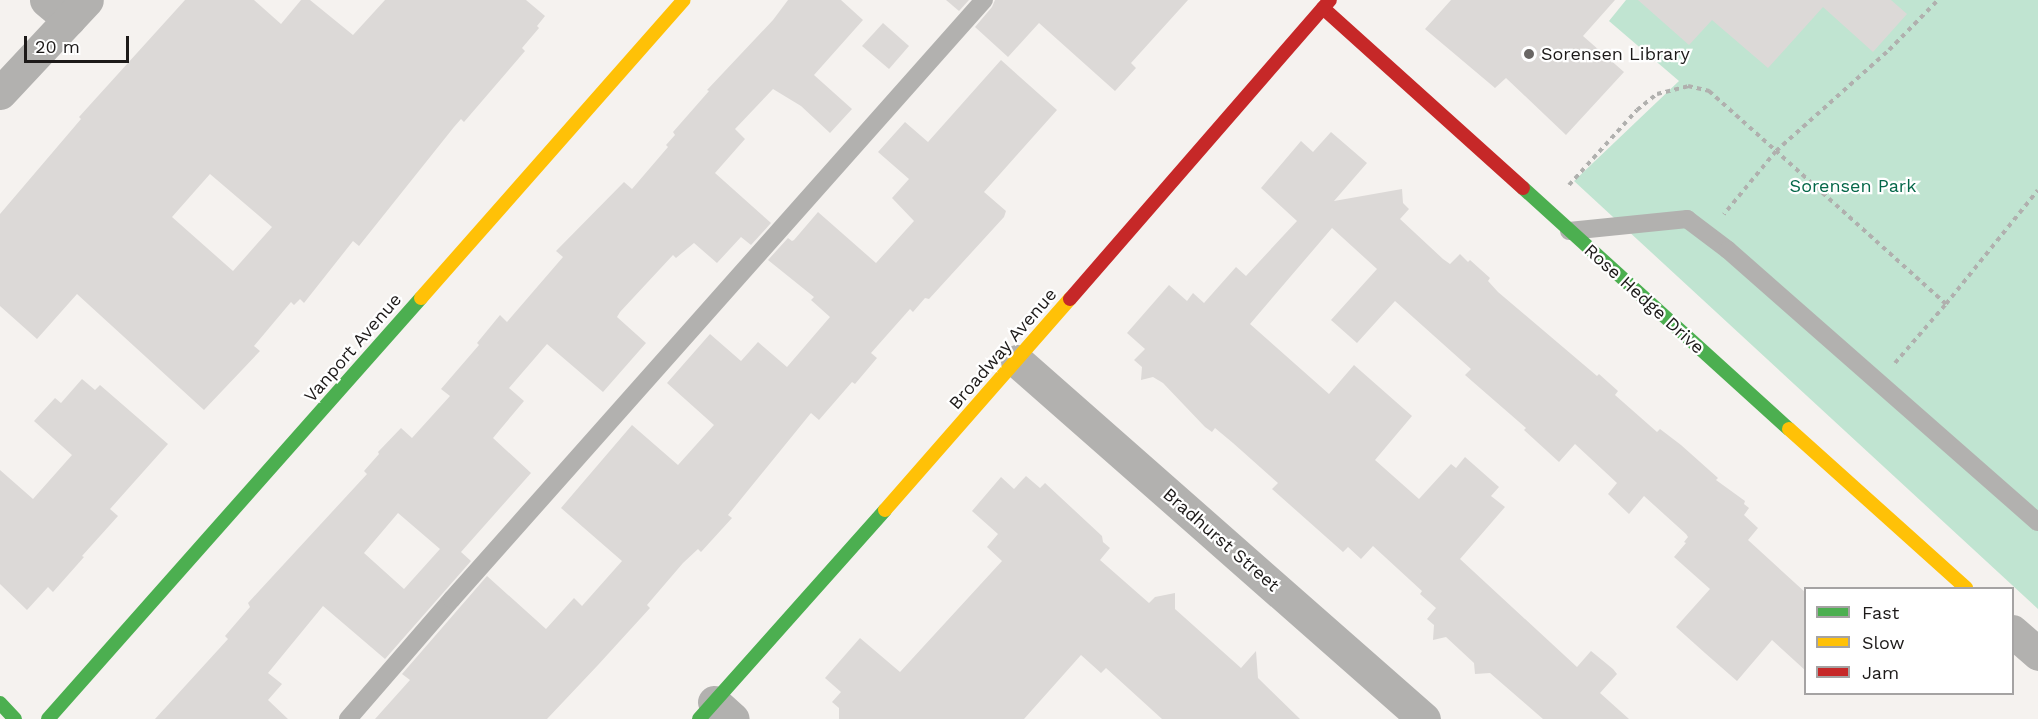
<!DOCTYPE html>
<html>
<head>
<meta charset="utf-8">
<style>
	body { margin:0 }
	#map { position:relative; width:2038px; height:719px; overflow:hidden; background:#f5f2ef; font-family:"Work Sans",sans-serif }
	div>[style] { position:absolute }
	[style*='--x'] { left:calc(var(--x)*1px); top:calc(var(--y)*1px); width:calc(var(--w)*1px); rotate:calc(var(--a)*1deg) }
	.green>* { inset:0; background:#c0e4d1 }
	.building>* { inset:0; background:#dcd9d7 }
	.path>* { height:4px; margin-top:-2px; transform-origin:0; background:repeating-linear-gradient(90deg,#b0b0ae 0 4.5px,transparent 0 9px) }
	.lane>* { height:18px; margin:-9px; padding:0 9px; transform-origin:9px; border-radius:9px; background:#b2b1af }
	.street>* { height:33px; margin:-16.5px; padding:0 16.5px; transform-origin:16.5px; border-radius:16.5px; background:#b2b1af }
	.fast>* { height:14px; margin:-7px; padding:0 7px; transform-origin:7px; border-radius:7px; background:#4caf50 }
	.slow>* { height:14px; margin:-7px; padding:0 7px; transform-origin:7px; border-radius:7px; background:#ffc107 }
	.jam>* { height:14px; margin:-7px; padding:0 7px; transform-origin:7px; border-radius:7px; background:#c62828 }
	.dots>* { width:16px; height:16px; translate:-50% -50%; box-sizing:border-box; border:3px solid #fff; border-radius:50% }
	span { translate:-50% -50%; white-space:nowrap; text-align:center; line-height:1.15; -webkit-text-stroke:4.5px #fff; paint-order:stroke }
	.poi-label { font-size:18px; color:#1d1a19 }
	.left { translate:0 -50%; text-align:left }
	.park-label { font-size:18px; color:#056749 }
	.street-label { font-size:18px; color:#1d1a19 }
	.legend { position:absolute; left:1804px; top:587px; width:210px; height:108px; box-sizing:border-box; background:#fff; border:2px solid #a5a3a3; margin:0; padding:8px 10px; list-style:none; font-size:18px; color:#1d1a19 }
	.legend li { display:flex; align-items:center; gap:12px; height:30px }
	.legend b { width:30px; border:2px solid #a5a3a3 }
	.scale { position:absolute; left:24px; top:36px; width:105px; height:27px; box-sizing:border-box; border:3px solid #1d1a19; border-top:0; padding-left:8px; font-size:18px; line-height:21px; white-space:nowrap; color:#1d1a19; -webkit-text-stroke:4px #fff; paint-order:stroke }
</style>
</head>
<body>
<div id="map">
	<div class="green">
		<i style="clip-path:polygon(1626px 0,2038px 0,2038px 609px,1574px 181px,1679px 81px,1609px 21px)"></i>
	</div>
	<div class="building">
		<i style="clip-path:polygon(evenodd,185px 0,254px 0,281px 24px,301px 0,310px 0,353px 35px,385px 0,526px 0,545px 16px,537px 26px,539px 28px,522px 48px,525px 51px,464px 122px,461px 119px,454px 127px,359px 246px,353px 241px,304px 303px,300px 299px,294px 305px,291px 302px,254px 346px,260px 351px,204px 410px,77px 294px,37px 339px,0 306px,0 214px,81px 119px,79px 117px,185px 0,210px 174px,272px 227px,233px 271px,172px 217px,210px 174px)"></i>
		<i style="clip-path:polygon(evenodd,788px 0,841px 0,863px 20px,814px 75px,852px 109px,830px 133px,801px 106px,773px 89px,735px 129px,745px 139px,715px 173px,771px 223px,751px 245px,741px 237px,717px 263px,694px 243px,676px 258px,673px 255px,620px 312px,617px 317px,646px 343px,603px 392px,547px 344px,509px 388px,524px 401px,493px 438px,531px 473px,461px 552px,471px 561px,385px 659px,323px 606px,268px 673px,282px 684px,268px 700px,288px 719px,155px 719px,228px 639px,225px 636px,250px 607px,248px 603px,367px 474px,364px 471px,379px 454px,378px 452px,401px 428px,412px 438px,450px 396px,441px 389px,479px 345px,477px 343px,500px 315px,507px 322px,563px 257px,556px 251px,624px 182px,632px 189px,668px 147px,666px 145px,675px 135px,673px 132px,709px 91px,707px 90px,773px 20px,788px 0,398px 513px,440px 549px,404px 589px,364px 553px,398px 513px)"></i>
		<i style="clip-path:polygon(946px 0,969px 0,959px 11px)"></i>
		<i style="clip-path:polygon(995px 0,1188px 0,1131px 63px,1136px 68px,1115px 91px,1039px 23px,1008px 57px,975px 27px,992px 7px)"></i>
		<i style="clip-path:polygon(1451px 0,1615px 0,1583px 36px,1624px 72px,1566px 135px,1506px 78px,1495px 88px,1425px 29px)"></i>
		<i style="clip-path:polygon(1638px 0,1891px 0,1907px 14px,1873px 52px,1823px 7px,1768px 68px,1712px 20px,1689px 45px)"></i>
		<i style="clip-path:polygon(883px 23px,909px 46px,889px 69px,862px 46px)"></i>
		<i style="clip-path:polygon(1001px 60px,1057px 110px,984px 192px,1006px 211px,1004px 217px,929px 299px,925px 298px,913px 312px,910px 309px,871px 353px,877px 358px,855px 384px,852px 382px,819px 420px,811px 413px,728px 515px,732px 518px,701px 552px,698px 549px,683px 563px,647px 605px,650px 608px,598px 665px,547px 719px,375px 719px,410px 680px,402px 674px,487px 576px,546px 629px,574px 598px,582px 606px,622px 561px,561px 508px,632px 425px,678px 465px,714px 425px,667px 383px,710px 334px,741px 361px,758px 342px,787px 367px,830px 317px,811px 300px,814px 297px,768px 260px,788px 238px,792px 241px,794px 240px,818px 212px,876px 263px,914px 221px,892px 198px,909px 179px,878px 152px,905px 122px,928px 142px)"></i>
		<i style="clip-path:polygon(1331px 132px,1367px 163px,1334px 201px,1402px 189px,1403px 203px,1409px 209px,1400px 219px,1443px 259px,1450px 264px,1460px 254px,1468px 262px,1470px 260px,1490px 278px,1488px 281px,1498px 292px,1597px 376px,1599px 374px,1618px 391px,1615px 395px,1657px 432px,1660px 429px,1681px 445px,1718px 478px,1716px 480px,1745px 501px,1744px 504px,1749px 508px,1744px 515px,1758px 528px,1748px 540px,1806px 593px,1806px 671px,1772px 640px,1737px 681px,1705px 653px,1676px 627px,1710px 589px,1674px 557px,1686px 543px,1684px 542px,1688px 537px,1686px 534px,1644px 496px,1629px 514px,1608px 494px,1617px 483px,1575px 444px,1559px 462px,1524px 430px,1526px 428px,1465px 375px,1471px 369px,1395px 301px,1357px 343px,1331px 320px,1377px 269px,1332px 228px,1250px 324px,1329px 394px,1354px 365px,1412px 416px,1375px 460px,1419px 499px,1451px 464px,1456px 468px,1465px 457px,1499px 487px,1491px 496px,1505px 507px,1460px 559px,1577px 667px,1591px 651px,1613px 669px,1617px 674px,1600px 693px,1629px 719px,1543px 719px,1490px 673px,1475px 674px,1474px 663px,1446px 637px,1433px 640px,1434px 625px,1427px 619px,1436px 608px,1420px 594px,1422px 591px,1373px 546px,1361px 559px,1348px 547px,1343px 552px,1272px 489px,1278px 483px,1233px 443px,1215px 428px,1212px 432px,1205px 427px,1163px 383px,1153px 377px,1141px 380px,1142px 367px,1134px 360px,1145px 349px,1127px 333px,1169px 285px,1187px 301px,1193px 293px,1204px 303px,1236px 267px,1246px 276px,1297px 221px,1261px 188px,1301px 141px,1313px 152px)"></i>
		<i style="clip-path:polygon(82px 379px,95px 390px,100px 385px,168px 444px,110px 509px,118px 516px,82px 556px,84px 557px,53px 592px,48px 587px,27px 610px,0 584px,0 470px,33px 499px,72px 455px,34px 421px,55px 398px,61px 403px)"></i>
		<i style="clip-path:polygon(1026px 476px,1040px 488px,1045px 483px,1102px 536px,1103px 542px,1110px 548px,1100px 560px,1149px 603px,1155px 597px,1175px 593px,1175px 609px,1241px 668px,1256px 651px,1258px 678px,1300px 719px,1162px 719px,1106px 668px,1101px 673px,1081px 655px,1024px 719px,839px 719px,839px 708px,832px 702px,841px 692px,825px 678px,860px 638px,900px 672px,1002px 561px,987px 547px,998px 534px,972px 511px,1001px 477px,1014px 489px)"></i>
	</div>
	<div class="path">
		<i style="--x:1569;--y:185;--w:101;--a:-47.8"></i>
		<i style="--x:1637;--y:110;--w:26;--a:-39"></i>
		<i style="--x:1657;--y:94;--w:32;--a:-14"></i>
		<i style="--x:1688;--y:86;--w:22;--a:13"></i>
		<i style="--x:1709;--y:91;--w:90;--a:41.8"></i>
		<i style="--x:1776;--y:151;--w:82;--a:129.5"></i>
		<i style="--x:1946;--y:304;--w:146;--a:-51.1"></i>
		<i style="--x:1895;--y:363;--w:78;--a:-49.2"></i>
		<i style="--x:1946;--y:304;--w:229;--a:-138"></i>
		<i style="--x:1776;--y:151;--w:152;--a:-41.8"></i>
		<i style="--x:1889;--y:50;--w:70;--a:-45.6"></i>
	</div>
	<div class="lane">
		<i style="--x:1569;--y:231;--w:119;--a:-5.8"></i>
		<i style="--x:1687;--y:219;--w:51;--a:37.1"></i>
		<i style="--x:1728;--y:250;--w:412;--a:41.3"></i>
		<i style="--x:348;--y:719;--w:159;--a:-49.1"></i>
		<i style="--x:452;--y:599;--w:801;--a:-48.39"></i>
	</div>
	<div class="street">
		<i style="--x:46;--y:0;--w:30;--a:40"></i>
		<i style="--x:0;--y:93;--w:127;--a:-46.9"></i>
		<i style="--x:1017;--y:361;--w:542;--a:41.34"></i>
		<i style="--x:2012;--y:631;--w:35;--a:41"></i>
		<i style="--x:714;--y:702;--w:25;--a:42"></i>
	</div>
	<div class="fast">
		<i style="--x:1523;--y:188;--w:359;--a:42.2"></i>
		<i style="--x:0;--y:703;--w:22;--a:47"></i>
		<i style="--x:48;--y:719;--w:562;--a:-48.46"></i>
		<i style="--x:699;--y:719;--w:280;--a:-48.3"></i>
	</div>
	<div class="slow">
		<i style="--x:421;--y:298;--w:397;--a:-48.6"></i>
		<i style="--x:1789;--y:429;--w:238;--a:41.9"></i>
		<i style="--x:885;--y:510;--w:281;--a:-48.8"></i>
	</div>
	<div class="jam">
		<i style="--x:1323;--y:8;--w:269;--a:42"></i>
		<i style="--x:1070;--y:299;--w:396;--a:-49"></i>
	</div>
	<div class="dots">
		<i style="left:1529px;top:54px;background:#696664"></i>
	</div>
	<div class="poi-label">
		<span class="left" style="left:1541px;top:54px">Sorensen Library</span>
	</div>
	<div class="park-label">
		<span style="left:1853px;top:186px">Sorensen Park</span>
	</div>
	<div class="street-label">
		<span style="left:1644px;top:299px;rotate:42deg">Rose Hedge Drive</span>
		<span style="left:353px;top:348px;rotate:-49deg">Vanport Avenue</span>
		<span style="left:1003px;top:349px;rotate:-49deg">Broadway Avenue</span>
		<span style="left:1221px;top:540px;rotate:41deg">Bradhurst Street</span>
	</div>
	<ul class="legend">
	<li><b style="height:8px;background:#4caf50"></b>Fast</li>
	<li><b style="height:8px;background:#ffc107"></b>Slow</li>
	<li><b style="height:8px;background:#c62828"></b>Jam</li>
	</ul>
	<div class="scale">20 m</div>
</div>
</body>
</html>
